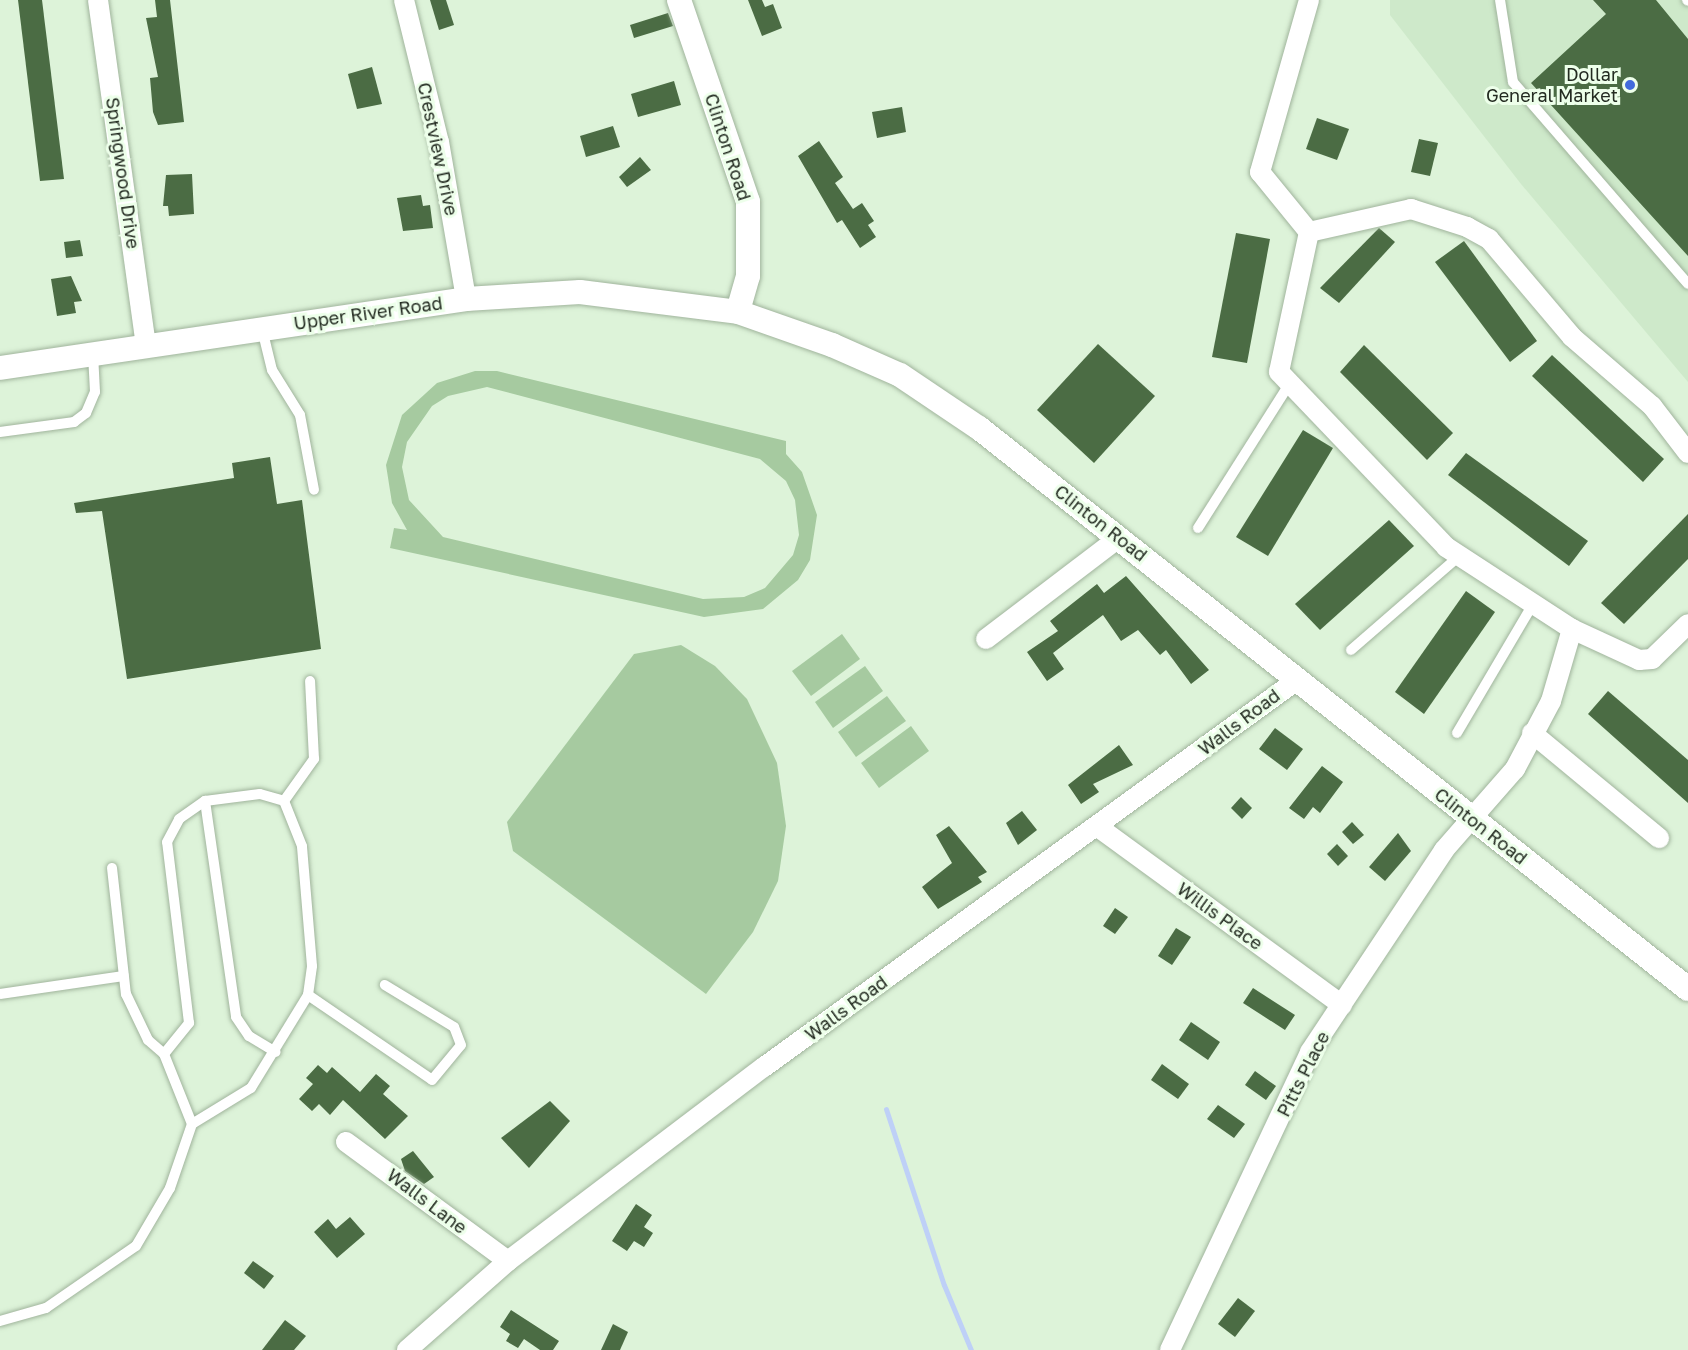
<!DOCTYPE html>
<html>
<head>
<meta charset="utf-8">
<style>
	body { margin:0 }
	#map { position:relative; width:1688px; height:1350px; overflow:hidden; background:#ddf3d9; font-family:"Golos Text",sans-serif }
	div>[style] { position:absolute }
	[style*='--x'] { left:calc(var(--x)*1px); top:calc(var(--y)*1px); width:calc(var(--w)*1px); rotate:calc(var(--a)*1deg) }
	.built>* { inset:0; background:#cee9ca }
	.green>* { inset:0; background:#a6caa0 }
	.stream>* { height:5px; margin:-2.5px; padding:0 2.5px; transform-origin:2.5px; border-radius:2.5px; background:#bed0f7 }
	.building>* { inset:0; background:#4b6c44 }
	.roads { filter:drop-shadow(0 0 2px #a0b49c) drop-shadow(0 0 2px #a0b49c) }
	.service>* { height:10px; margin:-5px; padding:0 5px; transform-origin:5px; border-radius:5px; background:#fff }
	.minor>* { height:20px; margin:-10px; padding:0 10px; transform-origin:10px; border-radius:10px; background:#fff }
	.tertiary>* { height:24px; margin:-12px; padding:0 12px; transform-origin:12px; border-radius:12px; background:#fff }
	.dots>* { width:16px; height:16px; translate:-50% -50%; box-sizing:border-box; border:3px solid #edffea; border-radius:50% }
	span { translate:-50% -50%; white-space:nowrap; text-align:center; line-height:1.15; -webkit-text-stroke:6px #edffea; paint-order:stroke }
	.poi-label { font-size:18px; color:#232b21 }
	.right { translate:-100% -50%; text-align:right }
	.street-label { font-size:18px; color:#232b21 }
</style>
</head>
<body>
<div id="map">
	<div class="built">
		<i style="clip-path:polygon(1390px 0,1688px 0,1688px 382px,1521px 184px,1390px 15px)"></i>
	</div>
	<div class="green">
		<i style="clip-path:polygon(evenodd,475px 371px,497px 371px,786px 441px,786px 454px,802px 472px,817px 515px,810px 560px,798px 580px,763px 609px,704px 617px,390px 548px,394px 528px,407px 530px,392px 503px,386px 465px,402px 415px,437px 383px,475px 371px,487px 387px,760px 459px,786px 481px,795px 500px,799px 535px,793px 555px,765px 588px,744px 597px,703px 599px,443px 537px,409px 500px,402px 467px,407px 442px,432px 406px,448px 396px,487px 387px)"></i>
		<i style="clip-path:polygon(842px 634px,860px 659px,811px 696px,792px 671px)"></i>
		<i style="clip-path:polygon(681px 645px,715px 666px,747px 699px,777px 763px,786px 826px,778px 881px,753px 932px,706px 994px,513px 851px,507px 822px,634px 654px)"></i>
		<i style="clip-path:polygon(865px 666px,883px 691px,833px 728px,815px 702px)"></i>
		<i style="clip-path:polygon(887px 696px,906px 721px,856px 757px,838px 732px)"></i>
		<i style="clip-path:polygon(911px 726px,929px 751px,879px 788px,861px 763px)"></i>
	</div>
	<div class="stream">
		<i style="--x:886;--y:1109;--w:185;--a:71.8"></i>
		<i style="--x:944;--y:1285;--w:70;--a:67.4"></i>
	</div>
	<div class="building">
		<i style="clip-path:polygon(18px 0,42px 0,64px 179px,40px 181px)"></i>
		<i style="clip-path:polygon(155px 0,170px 0,184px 122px,158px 125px,153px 112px,150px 78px,158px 77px,146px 18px,157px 17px)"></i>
		<i style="clip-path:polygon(430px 0,446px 0,454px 25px,439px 30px)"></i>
		<i style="clip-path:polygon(748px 0,762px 0,765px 7px,773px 4px,782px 28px,762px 36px)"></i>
		<i style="clip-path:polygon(1593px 0,1656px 0,1688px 39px,1688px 256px,1531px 83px,1606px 14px)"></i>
		<i style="clip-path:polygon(668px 13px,673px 26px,634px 38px,630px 25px)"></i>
		<i style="clip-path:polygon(372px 67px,382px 104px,357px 109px,348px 74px)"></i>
		<i style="clip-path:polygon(674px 81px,681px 105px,638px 117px,631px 94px)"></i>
		<i style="clip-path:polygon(902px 107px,906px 132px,877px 138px,872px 112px)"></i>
		<i style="clip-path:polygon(1317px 118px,1349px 129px,1337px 160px,1306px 149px)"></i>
		<i style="clip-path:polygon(613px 126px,620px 147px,586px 157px,580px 136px)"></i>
		<i style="clip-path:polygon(1419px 139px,1438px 143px,1430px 176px,1411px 172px)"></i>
		<i style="clip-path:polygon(819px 141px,843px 177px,835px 183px,853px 209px,862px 203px,874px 221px,868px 225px,876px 237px,860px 248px,842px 220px,837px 223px,798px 156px)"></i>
		<i style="clip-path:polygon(640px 157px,651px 170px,627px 187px,619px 177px)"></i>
		<i style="clip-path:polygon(192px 174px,194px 214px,169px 216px,168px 206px,163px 206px,166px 175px)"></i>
		<i style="clip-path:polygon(421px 195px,423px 206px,430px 205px,433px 228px,403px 231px,397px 198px)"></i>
		<i style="clip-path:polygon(1379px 228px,1395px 242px,1339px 303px,1320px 288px)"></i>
		<i style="clip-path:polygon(1236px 233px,1270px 239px,1247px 363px,1212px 357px)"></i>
		<i style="clip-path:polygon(80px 240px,83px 256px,66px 258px,64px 242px)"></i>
		<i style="clip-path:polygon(1464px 241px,1537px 341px,1510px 362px,1435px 262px)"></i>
		<i style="clip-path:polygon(71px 276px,82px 301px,74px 302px,76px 313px,57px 316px,51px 279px)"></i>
		<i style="clip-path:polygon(1098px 344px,1155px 396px,1094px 463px,1037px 410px)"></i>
		<i style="clip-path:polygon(1364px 345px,1453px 433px,1427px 460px,1340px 372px)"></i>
		<i style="clip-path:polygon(1552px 355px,1664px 459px,1643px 482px,1532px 376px)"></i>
		<i style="clip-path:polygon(1303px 430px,1333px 448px,1268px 556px,1236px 537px)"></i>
		<i style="clip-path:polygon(1466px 453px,1588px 541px,1569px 566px,1448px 475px)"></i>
		<i style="clip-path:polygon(270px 457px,277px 504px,302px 500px,321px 649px,127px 679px,102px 511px,76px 513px,74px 503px,234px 478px,232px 463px)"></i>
		<i style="clip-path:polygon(1688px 514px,1688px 559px,1624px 624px,1601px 603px)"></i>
		<i style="clip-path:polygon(1389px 520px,1414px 546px,1320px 630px,1295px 604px)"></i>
		<i style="clip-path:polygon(1126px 576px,1209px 670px,1191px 684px,1166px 650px,1160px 655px,1138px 630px,1121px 641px,1103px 615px,1053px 653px,1064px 669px,1047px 681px,1027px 652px,1058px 631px,1050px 621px,1097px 584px,1104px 593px)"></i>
		<i style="clip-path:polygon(1466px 591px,1495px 612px,1424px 714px,1395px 692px)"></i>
		<i style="clip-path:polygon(1608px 691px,1688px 760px,1688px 803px,1588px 714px)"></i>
		<i style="clip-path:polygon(1275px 728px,1303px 749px,1287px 770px,1259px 749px)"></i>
		<i style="clip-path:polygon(1119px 745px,1133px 765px,1093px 784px,1099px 792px,1081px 804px,1068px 785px)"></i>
		<i style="clip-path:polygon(1322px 766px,1343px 782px,1320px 813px,1313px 807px,1304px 819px,1289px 808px)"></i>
		<i style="clip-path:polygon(1241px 797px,1252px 808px,1242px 819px,1231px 808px)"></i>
		<i style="clip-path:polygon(1022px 811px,1037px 830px,1018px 845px,1006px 823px)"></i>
		<i style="clip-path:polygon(1352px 822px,1364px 835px,1353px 844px,1342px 832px)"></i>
		<i style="clip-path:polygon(949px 826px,987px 872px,978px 877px,982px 882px,938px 909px,922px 887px,952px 863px,936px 835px)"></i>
		<i style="clip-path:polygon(1398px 833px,1411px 851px,1385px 881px,1369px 867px)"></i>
		<i style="clip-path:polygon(1337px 844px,1348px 856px,1338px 866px,1327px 854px)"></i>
		<i style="clip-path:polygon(1115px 908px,1128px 917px,1115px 934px,1103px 926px)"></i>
		<i style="clip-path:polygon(1176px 928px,1191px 937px,1172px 965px,1158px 956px)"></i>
		<i style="clip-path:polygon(1253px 988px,1295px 1015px,1285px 1030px,1243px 1003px)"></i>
		<i style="clip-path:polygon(1191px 1022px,1220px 1042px,1208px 1060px,1179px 1040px)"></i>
		<i style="clip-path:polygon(1162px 1064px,1189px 1084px,1178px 1099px,1151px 1080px)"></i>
		<i style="clip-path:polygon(318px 1065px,327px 1073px,332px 1067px,360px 1092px,376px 1074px,390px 1086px,383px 1094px,408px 1116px,385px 1139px,343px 1100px,330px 1115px,319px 1104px,312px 1111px,299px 1099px,313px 1084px,306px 1078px)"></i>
		<i style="clip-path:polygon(1255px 1071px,1276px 1086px,1266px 1100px,1245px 1085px)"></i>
		<i style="clip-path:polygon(550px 1101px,570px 1121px,529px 1168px,501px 1138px)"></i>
		<i style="clip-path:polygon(1218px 1105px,1245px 1124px,1234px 1138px,1207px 1119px)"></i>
		<i style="clip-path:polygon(413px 1151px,434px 1177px,424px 1184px,405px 1171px,401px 1159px)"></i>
		<i style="clip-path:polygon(636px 1204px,652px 1215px,644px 1227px,653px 1233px,644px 1247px,634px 1241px,627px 1251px,612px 1241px)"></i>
		<i style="clip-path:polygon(350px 1217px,365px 1234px,337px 1258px,314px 1232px,328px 1219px,336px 1229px)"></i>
		<i style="clip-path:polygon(253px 1261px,274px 1276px,264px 1289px,244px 1273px)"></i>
		<i style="clip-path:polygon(1238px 1298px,1255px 1311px,1235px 1337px,1218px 1324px)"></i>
		<i style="clip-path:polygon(511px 1310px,559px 1341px,553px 1350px,540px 1350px,524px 1339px,518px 1348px,506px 1341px,510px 1334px,500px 1327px)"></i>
		<i style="clip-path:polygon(285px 1320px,306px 1336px,294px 1350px,262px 1350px)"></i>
		<i style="clip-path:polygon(613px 1324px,628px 1332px,620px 1350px,601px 1350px)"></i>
	</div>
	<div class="roads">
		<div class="service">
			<i style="--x:1500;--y:0;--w:83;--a:81"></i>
			<i style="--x:1513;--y:82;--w:267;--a:49.1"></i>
			<i style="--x:1687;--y:0;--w:1;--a:45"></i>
			<i style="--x:262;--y:329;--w:42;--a:76.3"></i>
			<i style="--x:272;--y:370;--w:53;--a:58.1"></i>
			<i style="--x:300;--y:415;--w:76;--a:79.4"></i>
			<i style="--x:0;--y:432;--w:75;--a:-7.7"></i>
			<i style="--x:74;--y:422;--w:15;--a:-37"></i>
			<i style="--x:86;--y:413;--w:23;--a:-67"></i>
			<i style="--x:95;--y:392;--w:38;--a:-93"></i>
			<i style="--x:1198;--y:528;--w:172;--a:-57.6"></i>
			<i style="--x:1351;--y:650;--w:143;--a:-41"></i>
			<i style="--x:1457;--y:733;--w:150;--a:-59.5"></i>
			<i style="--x:205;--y:801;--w:218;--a:81.8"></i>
			<i style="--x:236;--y:1017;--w:23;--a:56"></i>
			<i style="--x:249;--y:1036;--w:31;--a:31"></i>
			<i style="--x:112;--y:868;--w:127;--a:83.7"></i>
			<i style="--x:126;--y:994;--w:51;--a:64.4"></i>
			<i style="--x:148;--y:1040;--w:21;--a:41"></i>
			<i style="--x:164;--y:1054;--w:75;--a:68.2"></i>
			<i style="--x:0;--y:994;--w:125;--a:-8.3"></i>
			<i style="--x:308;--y:995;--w:150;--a:34.4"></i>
			<i style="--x:432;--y:1080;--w:45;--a:-50.4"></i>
			<i style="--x:461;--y:1045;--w:19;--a:-111"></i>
			<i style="--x:454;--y:1027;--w:81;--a:-148.7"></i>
			<i style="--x:164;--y:1054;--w:40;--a:-51"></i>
			<i style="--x:189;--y:1023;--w:182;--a:-96.9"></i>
			<i style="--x:167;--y:842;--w:26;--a:-62"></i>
			<i style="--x:179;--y:819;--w:32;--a:-35"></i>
			<i style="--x:205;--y:801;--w:55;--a:-7.3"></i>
			<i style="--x:260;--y:794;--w:25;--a:16"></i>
			<i style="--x:0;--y:1321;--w:48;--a:-15.8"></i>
			<i style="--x:46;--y:1308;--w:109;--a:-34.6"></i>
			<i style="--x:136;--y:1246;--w:67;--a:-59.6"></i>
			<i style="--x:170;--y:1188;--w:68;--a:-71"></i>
			<i style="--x:192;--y:1124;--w:69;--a:-31.4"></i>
			<i style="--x:251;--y:1088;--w:109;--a:-58.5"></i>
			<i style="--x:308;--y:995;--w:29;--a:-82"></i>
			<i style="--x:312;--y:966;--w:120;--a:-94.8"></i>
			<i style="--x:302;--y:846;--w:48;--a:-111.8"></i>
			<i style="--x:284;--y:801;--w:52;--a:-54.5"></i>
			<i style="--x:314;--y:759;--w:78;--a:-92.9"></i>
		</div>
		<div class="minor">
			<i style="--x:98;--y:0;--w:349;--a:82.1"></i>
			<i style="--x:404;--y:0;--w:146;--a:76.2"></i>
			<i style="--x:439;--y:142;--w:159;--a:80.2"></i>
			<i style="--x:1309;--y:0;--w:179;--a:105.9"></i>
			<i style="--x:1260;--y:172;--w:77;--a:50.8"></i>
			<i style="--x:1309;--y:232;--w:143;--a:102.1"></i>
			<i style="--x:1279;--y:372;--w:242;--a:46.3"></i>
			<i style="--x:1446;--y:547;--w:150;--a:33.1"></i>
			<i style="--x:1572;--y:629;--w:74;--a:24.8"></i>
			<i style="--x:1639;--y:660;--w:13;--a:-4"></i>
			<i style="--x:1652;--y:659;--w:50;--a:-44.2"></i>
			<i style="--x:1309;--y:232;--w:105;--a:-12.7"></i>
			<i style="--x:1411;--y:209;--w:59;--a:17.8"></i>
			<i style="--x:1467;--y:227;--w:25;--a:29"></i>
			<i style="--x:1489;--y:239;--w:128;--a:49.7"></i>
			<i style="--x:1572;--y:337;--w:106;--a:40.8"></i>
			<i style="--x:1652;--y:406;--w:59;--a:52.5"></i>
			<i style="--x:986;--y:639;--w:168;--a:-37.3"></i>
			<i style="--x:1532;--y:733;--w:165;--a:39.6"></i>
			<i style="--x:1098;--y:827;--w:302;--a:36.1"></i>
			<i style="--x:346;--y:1142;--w:201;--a:36.3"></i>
			<i style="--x:407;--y:1350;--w:135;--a:-41.4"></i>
			<i style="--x:508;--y:1261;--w:321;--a:-37.2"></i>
			<i style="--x:764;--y:1067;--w:659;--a:-35.98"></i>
			<i style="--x:1170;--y:1350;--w:329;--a:-64.8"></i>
			<i style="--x:1310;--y:1052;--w:242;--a:-56.4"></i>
			<i style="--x:1444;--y:850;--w:108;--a:-48.8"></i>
			<i style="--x:1515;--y:769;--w:77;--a:-62.1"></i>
			<i style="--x:1551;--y:701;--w:75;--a:-73.7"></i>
		</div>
		<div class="tertiary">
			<i style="--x:679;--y:0;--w:213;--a:71.1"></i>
			<i style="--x:748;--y:202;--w:74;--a:90"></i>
			<i style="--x:748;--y:276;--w:37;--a:106"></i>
			<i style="--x:0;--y:368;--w:471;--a:-8.4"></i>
			<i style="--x:466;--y:299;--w:114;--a:-3.5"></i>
			<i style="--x:580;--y:292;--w:159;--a:7.2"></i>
			<i style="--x:738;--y:312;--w:100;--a:19.3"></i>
			<i style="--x:832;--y:345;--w:74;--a:23.8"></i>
			<i style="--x:900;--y:375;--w:95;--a:33.9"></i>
			<i style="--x:979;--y:428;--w:904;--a:38.35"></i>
		</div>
	</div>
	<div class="dots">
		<i style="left:1630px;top:85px;background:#426bdc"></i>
	</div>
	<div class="poi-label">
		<span class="right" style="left:1618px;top:85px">Dollar<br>General Market</span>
	</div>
	<div class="street-label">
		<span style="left:728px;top:147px;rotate:72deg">Clinton Road</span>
		<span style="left:438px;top:149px;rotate:78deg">Crestview Drive</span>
		<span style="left:123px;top:173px;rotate:82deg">Springwood Drive</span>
		<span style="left:368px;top:313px;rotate:-8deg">Upper River Road</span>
		<span style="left:1101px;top:523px;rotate:38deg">Clinton Road</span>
		<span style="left:1239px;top:722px;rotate:-37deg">Walls Road</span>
		<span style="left:1481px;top:826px;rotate:38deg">Clinton Road</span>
		<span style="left:1220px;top:916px;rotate:36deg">Willis Place</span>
		<span style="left:846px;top:1008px;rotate:-36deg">Walls Road</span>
		<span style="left:1303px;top:1074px;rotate:-63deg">Pitts Place</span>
		<span style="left:427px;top:1201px;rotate:37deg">Walls Lane</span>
	</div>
</div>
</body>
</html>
